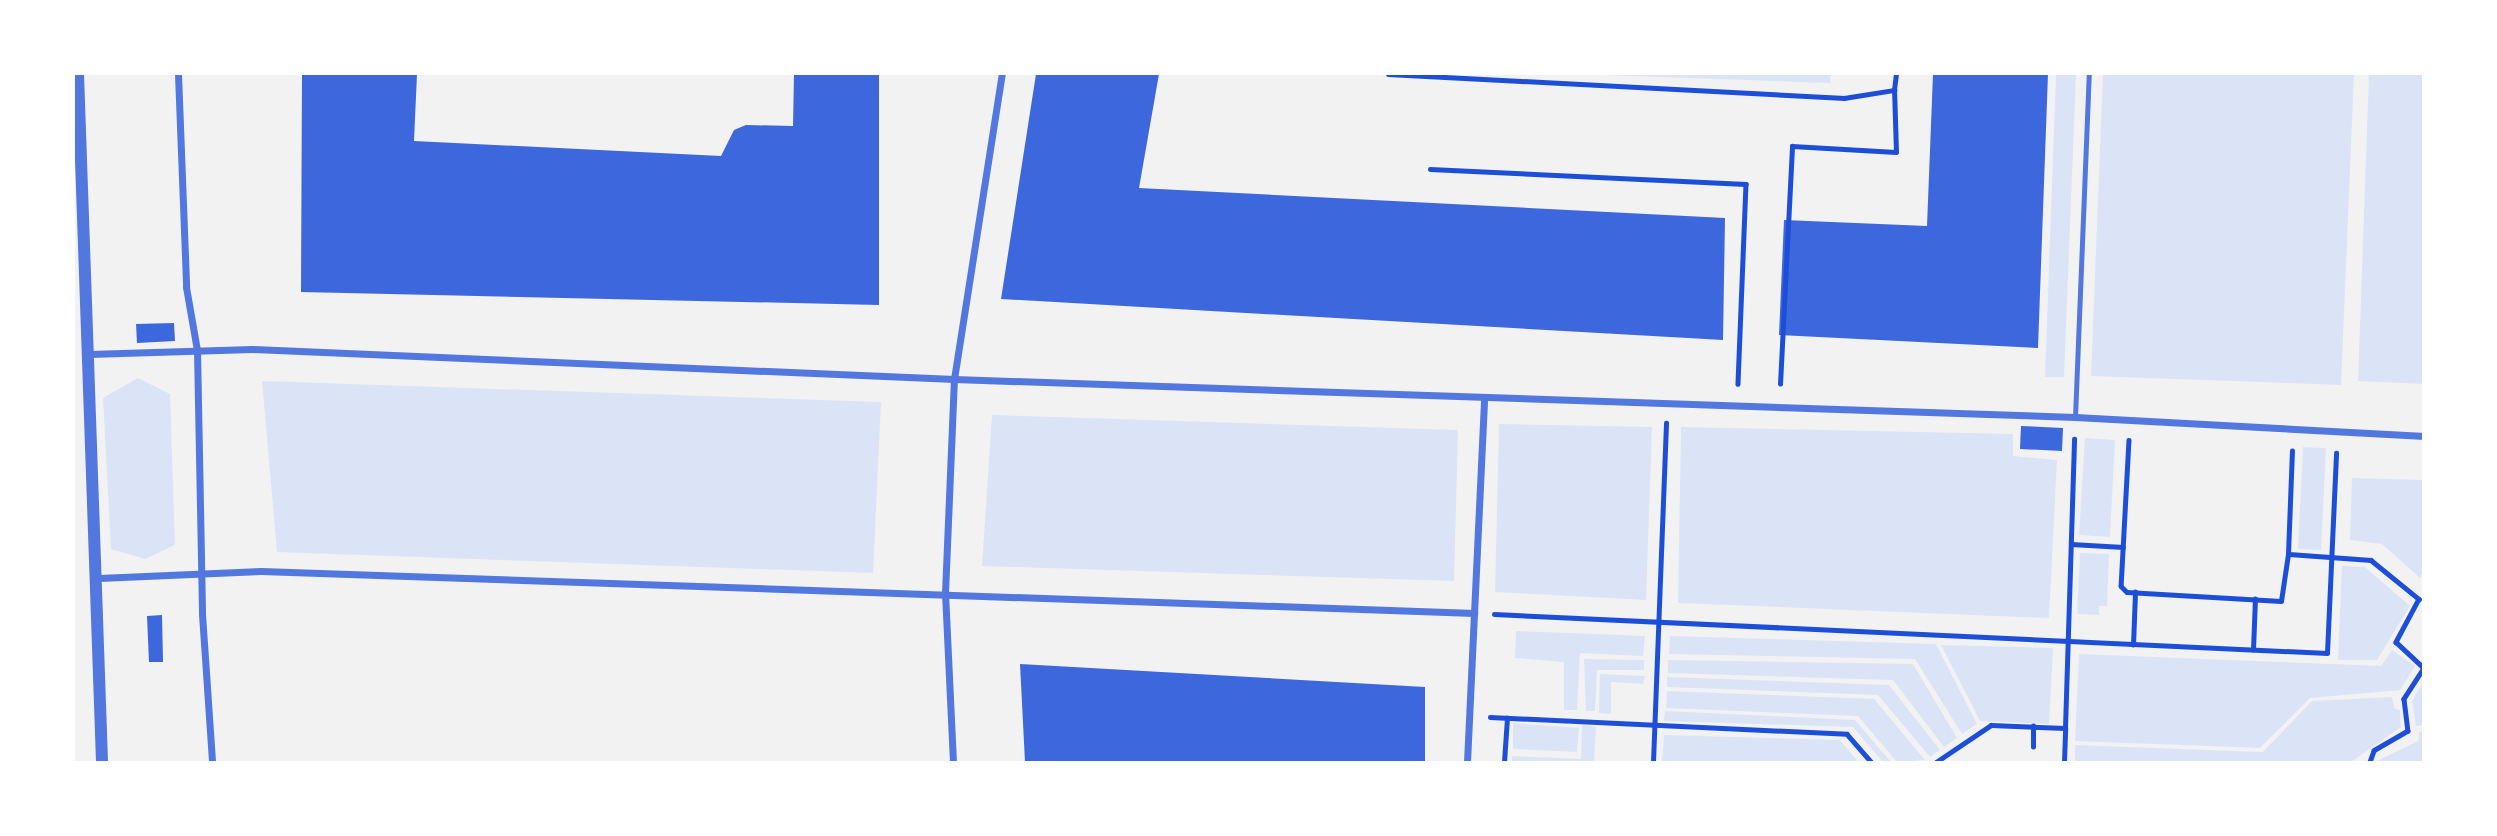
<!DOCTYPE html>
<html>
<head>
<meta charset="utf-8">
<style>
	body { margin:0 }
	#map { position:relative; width:2497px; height:836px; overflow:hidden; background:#f2f2f2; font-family:"Asap Condensed",sans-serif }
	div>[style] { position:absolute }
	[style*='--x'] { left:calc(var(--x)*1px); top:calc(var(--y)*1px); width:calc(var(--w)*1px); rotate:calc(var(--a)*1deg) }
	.green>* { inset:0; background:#dbe4f7 }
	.building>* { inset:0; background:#3d67dc }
	.path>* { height:4.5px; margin:-2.25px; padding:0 2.25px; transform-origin:2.25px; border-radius:2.25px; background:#1d4ed8 }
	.service>* { height:5px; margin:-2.5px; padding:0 2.5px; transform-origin:2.5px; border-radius:2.5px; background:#5277de }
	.minor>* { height:7px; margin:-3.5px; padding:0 3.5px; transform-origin:3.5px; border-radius:3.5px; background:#5277de }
	.tertiary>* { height:12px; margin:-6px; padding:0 6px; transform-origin:6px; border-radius:6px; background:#5277de }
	span { translate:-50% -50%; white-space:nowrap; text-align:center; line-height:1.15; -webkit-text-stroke:5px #fff; paint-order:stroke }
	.frame { position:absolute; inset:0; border:75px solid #fff; pointer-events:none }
</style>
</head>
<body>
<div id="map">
	<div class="green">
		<i style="clip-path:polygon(1575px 74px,1831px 74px,1830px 83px)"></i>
		<i style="clip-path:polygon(2056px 74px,2076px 74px,2064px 377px,2045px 377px)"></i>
		<i style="clip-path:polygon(2103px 74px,2354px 74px,2341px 385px,2091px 376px)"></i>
		<i style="clip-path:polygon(2369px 74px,2423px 74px,2423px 384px,2358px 381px)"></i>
		<i style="clip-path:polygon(138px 378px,170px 394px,175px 545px,145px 559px,111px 549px,103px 398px)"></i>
		<i style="clip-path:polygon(262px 381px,881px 402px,873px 573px,277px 552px)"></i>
		<i style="clip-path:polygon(992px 415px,1458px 430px,1454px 581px,982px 566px)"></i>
		<i style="clip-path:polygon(1499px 424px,1652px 427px,1646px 600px,1495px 592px)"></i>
		<i style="clip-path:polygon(1681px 427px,2013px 434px,2013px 456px,2057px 460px,2049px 618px,1678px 603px)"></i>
		<i style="clip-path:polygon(2085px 438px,2115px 440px,2110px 537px,2079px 535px)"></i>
		<i style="clip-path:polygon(2303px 447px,2326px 448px,2321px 550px,2298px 549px)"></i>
		<i style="clip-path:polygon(2352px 478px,2423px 480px,2424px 571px,2420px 578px,2382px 544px,2350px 540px)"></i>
		<i style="clip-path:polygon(2080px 553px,2109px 554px,2107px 606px,2099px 606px,2099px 615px,2077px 614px)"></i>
		<i style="clip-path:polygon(2342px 566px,2365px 567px,2410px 606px,2377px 660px,2338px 660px)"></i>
		<i style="clip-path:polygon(1516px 631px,1645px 636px,1643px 656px,1580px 653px,1577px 710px,1564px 710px,1564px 662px,1515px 658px)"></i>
		<i style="clip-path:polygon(1670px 636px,1936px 644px,1977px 724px,1962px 734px,1915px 659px,1669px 654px)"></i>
		<i style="clip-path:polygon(1941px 645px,2053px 648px,2049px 724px,1980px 721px)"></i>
		<i style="clip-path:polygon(2392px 650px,2415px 666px,2400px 690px,2310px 698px,2260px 748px,2075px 741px,2079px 654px,2381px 666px)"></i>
		<i style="clip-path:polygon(1584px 659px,1644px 660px,1644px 670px,1597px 670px,1595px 711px,1586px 711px)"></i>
		<i style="clip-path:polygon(1668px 660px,1913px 664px,1957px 738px,1944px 747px,1893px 680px,1668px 673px)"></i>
		<i style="clip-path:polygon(1600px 674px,1645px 676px,1643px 684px,1611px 682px,1611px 714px,1599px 713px)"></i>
		<i style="clip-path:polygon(1667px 677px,1889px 685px,1940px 750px,1930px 757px,1878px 695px,1667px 687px)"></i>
		<i style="clip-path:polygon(2423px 682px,2423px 725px,2416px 726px,2412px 701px)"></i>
		<i style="clip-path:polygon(1667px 691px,1874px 699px,1925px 760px,1897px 762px,1858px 716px,1666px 708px)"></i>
		<i style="clip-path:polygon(2392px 697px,2395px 709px,2400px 710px,2401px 727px,2351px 762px,2075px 762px,2075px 745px,2263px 752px,2312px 701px)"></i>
		<i style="clip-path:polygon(1665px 711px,1855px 720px,1891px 762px,1883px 762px,1853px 727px,1664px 721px)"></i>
		<i style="clip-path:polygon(1513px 723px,1579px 728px,1577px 752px,1513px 749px)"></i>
		<i style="clip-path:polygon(1582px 725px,1596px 727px,1594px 762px,1512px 762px,1512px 756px,1581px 759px)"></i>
		<i style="clip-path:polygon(2423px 731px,2423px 762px,2375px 762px,2418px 741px,2419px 732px)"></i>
		<i style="clip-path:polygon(1664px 735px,1840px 740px,1858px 762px,1662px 762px)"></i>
	</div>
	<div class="building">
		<i style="clip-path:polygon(302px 74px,417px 74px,414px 141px,721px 156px,734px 130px,746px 125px,793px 126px,794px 74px,879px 74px,879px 305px,301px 292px)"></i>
		<i style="clip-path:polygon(1036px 74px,1159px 74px,1139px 188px,1725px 218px,1723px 340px,1001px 299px)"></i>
		<i style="clip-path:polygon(1933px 74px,2048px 74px,2038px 348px,1779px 335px,1784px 220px,1927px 226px)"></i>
		<i style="clip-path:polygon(174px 323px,175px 341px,137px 343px,136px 324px)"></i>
		<i style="clip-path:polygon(2021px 426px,2063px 428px,2062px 451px,2020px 449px)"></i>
		<i style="clip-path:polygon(162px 615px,163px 662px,149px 662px,147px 616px)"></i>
		<i style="clip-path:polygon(1020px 664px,1425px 687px,1425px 762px,1025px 762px)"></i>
	</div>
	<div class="path">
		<i style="--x:1388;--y:74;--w:457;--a:3"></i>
		<i style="--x:1844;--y:98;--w:51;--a:-9.1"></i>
		<i style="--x:1894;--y:90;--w:16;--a:-83"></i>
		<i style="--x:1430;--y:169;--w:316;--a:2.7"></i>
		<i style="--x:1746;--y:184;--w:200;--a:92.3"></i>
		<i style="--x:1780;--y:384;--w:238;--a:-87.1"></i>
		<i style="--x:1792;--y:146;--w:104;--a:3.3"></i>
		<i style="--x:1896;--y:152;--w:62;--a:-91.8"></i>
		<i style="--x:2129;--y:440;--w:146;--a:93.1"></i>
		<i style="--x:2121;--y:586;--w:8;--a:45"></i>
		<i style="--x:2127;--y:592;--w:154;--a:3.3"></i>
		<i style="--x:2281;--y:601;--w:48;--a:-81.5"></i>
		<i style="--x:2288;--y:554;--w:103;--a:-87.8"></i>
		<i style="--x:2071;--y:544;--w:52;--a:3.3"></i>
		<i style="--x:2289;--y:554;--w:82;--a:4.2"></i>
		<i style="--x:2371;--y:560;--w:62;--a:39.1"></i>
		<i style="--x:2419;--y:599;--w:49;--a:118.1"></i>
		<i style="--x:2396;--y:642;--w:38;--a:43"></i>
		<i style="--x:2424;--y:668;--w:37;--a:123"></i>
		<i style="--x:2404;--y:699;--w:32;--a:83"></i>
		<i style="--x:2408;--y:731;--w:39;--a:150"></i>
		<i style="--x:2374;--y:751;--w:12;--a:110"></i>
		<i style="--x:1494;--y:614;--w:834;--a:2.68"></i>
		<i style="--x:2327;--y:653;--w:200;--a:-87.4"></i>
		<i style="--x:2133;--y:645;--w:53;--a:-87.8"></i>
		<i style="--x:2253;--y:650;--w:51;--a:-87.8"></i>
		<i style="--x:1490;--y:717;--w:357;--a:2.7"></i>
		<i style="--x:1847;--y:734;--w:37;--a:49"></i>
		<i style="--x:2033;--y:747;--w:21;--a:-90"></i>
		<i style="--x:1504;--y:762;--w:44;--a:-86.1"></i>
		<i style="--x:1653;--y:762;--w:339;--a:-87.8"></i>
		<i style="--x:1936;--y:762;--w:66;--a:-33.9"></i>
		<i style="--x:1991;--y:725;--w:74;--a:2.3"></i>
		<i style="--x:2065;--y:728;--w:289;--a:-88.2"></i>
		<i style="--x:2064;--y:762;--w:34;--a:-88"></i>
	</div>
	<div class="service">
		<i style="--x:2075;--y:417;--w:343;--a:-87.7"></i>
	</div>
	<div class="minor">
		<i style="--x:178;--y:74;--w:213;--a:87.8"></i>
		<i style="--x:186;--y:287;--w:64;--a:80.1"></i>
		<i style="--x:197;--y:350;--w:264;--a:88.9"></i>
		<i style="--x:202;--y:614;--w:148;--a:86.1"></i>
		<i style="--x:89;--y:354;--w:163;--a:-1.8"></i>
		<i style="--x:252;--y:349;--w:703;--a:2.45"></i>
		<i style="--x:954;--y:379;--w:1122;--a:1.94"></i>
		<i style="--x:2075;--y:417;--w:350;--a:3.1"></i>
		<i style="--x:99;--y:578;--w:162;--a:-2.5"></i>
		<i style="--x:261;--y:571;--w:1214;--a:1.98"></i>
		<i style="--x:953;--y:762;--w:169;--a:-92.7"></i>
		<i style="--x:945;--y:593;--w:214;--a:-87.6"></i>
		<i style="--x:954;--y:379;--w:309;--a:-81.1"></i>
		<i style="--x:1467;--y:762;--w:364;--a:-87.3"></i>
	</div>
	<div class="tertiary">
		<i style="--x:78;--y:74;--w:688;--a:88"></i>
	</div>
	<div class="frame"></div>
</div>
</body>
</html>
